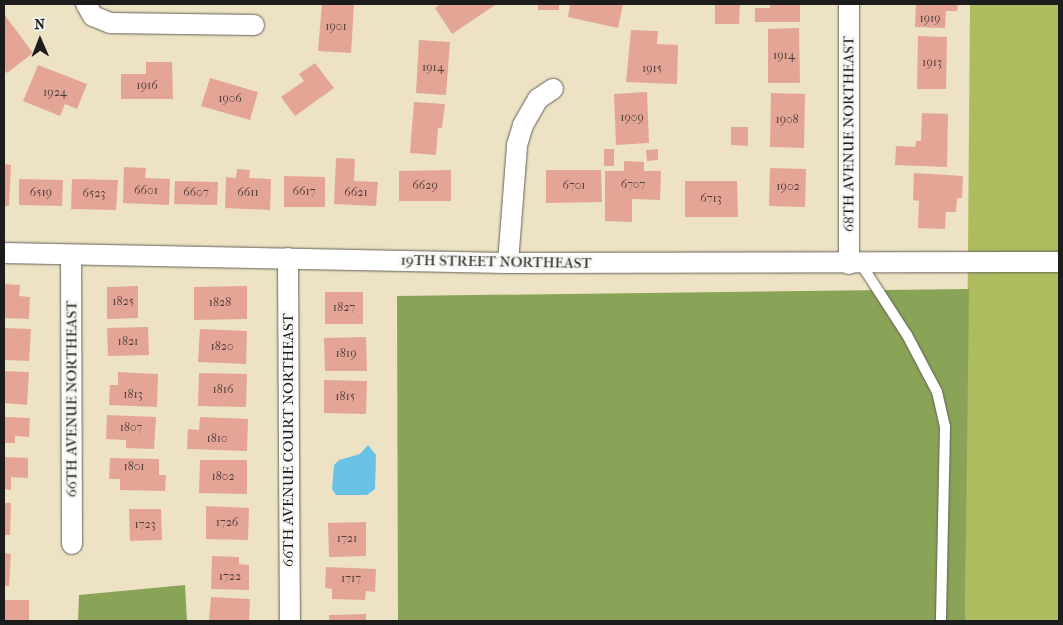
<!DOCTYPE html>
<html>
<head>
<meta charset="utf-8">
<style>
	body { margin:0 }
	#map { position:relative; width:1063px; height:625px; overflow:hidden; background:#ede2c4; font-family:"IM FELL French Canon",serif }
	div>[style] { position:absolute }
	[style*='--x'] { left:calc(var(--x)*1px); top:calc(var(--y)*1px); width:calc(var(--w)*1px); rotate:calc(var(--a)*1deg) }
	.green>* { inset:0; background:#acbc5f }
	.forest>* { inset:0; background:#89a456 }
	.water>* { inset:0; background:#67c2e5 }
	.building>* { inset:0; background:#e4a597 }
	.roads { filter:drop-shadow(0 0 1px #656157) drop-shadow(0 0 1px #656157) }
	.service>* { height:10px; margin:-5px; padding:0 5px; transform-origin:5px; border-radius:5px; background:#fff }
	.minor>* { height:20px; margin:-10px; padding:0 10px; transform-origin:10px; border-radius:10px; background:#fff }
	span { translate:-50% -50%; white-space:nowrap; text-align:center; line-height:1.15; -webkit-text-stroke:5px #f6f6f2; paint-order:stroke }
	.number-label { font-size:12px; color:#4e3e3b }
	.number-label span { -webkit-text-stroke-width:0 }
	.street-label { font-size:15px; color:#1c1c1c }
	.frame { position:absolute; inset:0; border:5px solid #1c1c1c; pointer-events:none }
	.north { position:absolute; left:15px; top:15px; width:50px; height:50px; -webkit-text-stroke:4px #f6f6f2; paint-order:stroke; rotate:359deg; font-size:14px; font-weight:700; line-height:20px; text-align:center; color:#1c1c1c }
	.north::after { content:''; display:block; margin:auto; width:18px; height:22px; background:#1c1c1c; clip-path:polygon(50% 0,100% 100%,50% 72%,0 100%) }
</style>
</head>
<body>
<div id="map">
	<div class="green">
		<i style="clip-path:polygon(970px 4px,1059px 4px,1059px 621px,965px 621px)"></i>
	</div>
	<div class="forest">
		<i style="clip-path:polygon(969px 289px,965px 621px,398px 621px,397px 296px)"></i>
		<i style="clip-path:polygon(185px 585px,187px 621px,78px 621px,79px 595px)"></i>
	</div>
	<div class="water">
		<i style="clip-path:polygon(368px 445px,376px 455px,375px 489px,367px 495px,336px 495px,332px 489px,334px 465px,339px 460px,360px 454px)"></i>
	</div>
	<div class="building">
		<i style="clip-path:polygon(322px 4px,354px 4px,351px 53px,318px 51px)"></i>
		<i style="clip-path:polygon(441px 4px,494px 4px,495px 5px,452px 34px,435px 8px)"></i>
		<i style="clip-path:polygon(538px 4px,559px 4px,559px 10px,538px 10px)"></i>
		<i style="clip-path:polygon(570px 4px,623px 4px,618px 28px,568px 17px)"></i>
		<i style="clip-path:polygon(715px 4px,740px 4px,739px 24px,715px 24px)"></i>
		<i style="clip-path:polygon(770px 4px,800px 4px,800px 22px,755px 22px,755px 8px,770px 8px)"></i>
		<i style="clip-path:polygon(916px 4px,958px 4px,957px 11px,946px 11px,945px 28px,915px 27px)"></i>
		<i style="clip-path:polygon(4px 14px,33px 53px,7px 73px,4px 69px)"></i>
		<i style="clip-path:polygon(799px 28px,800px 83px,768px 83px,768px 29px)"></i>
		<i style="clip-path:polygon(631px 30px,658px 31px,657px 44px,678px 45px,677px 84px,626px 82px)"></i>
		<i style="clip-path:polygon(918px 36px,947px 37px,946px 89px,917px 89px)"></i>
		<i style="clip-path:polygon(419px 40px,450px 42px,446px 95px,416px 93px)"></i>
		<i style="clip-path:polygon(146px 62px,172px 62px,173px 99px,121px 99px,121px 74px,146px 74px)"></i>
		<i style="clip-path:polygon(315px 63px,334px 88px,295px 116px,281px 97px,304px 81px,299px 74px)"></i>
		<i style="clip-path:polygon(38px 65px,87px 84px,77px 109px,65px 104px,60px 116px,23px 101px)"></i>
		<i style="clip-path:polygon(210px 78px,258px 92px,250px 120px,201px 106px)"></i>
		<i style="clip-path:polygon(647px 92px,649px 143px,616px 145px,614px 94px)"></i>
		<i style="clip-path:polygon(771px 93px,805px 94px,804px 148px,770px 147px)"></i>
		<i style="clip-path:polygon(414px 102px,445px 104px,442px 128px,438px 128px,436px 155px,410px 153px)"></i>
		<i style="clip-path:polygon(922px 113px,948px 114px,947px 167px,895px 165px,896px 146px,915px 147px,916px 141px,921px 141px)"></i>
		<i style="clip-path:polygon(731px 127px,748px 127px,748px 146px,731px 145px)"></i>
		<i style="clip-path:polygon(604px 149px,614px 149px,614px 166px,604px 166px)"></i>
		<i style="clip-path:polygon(658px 149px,658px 160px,647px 161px,646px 150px)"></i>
		<i style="clip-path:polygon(336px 158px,355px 159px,354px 181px,378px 182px,376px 206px,334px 204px)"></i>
		<i style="clip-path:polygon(624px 161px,644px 162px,644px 171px,661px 171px,660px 200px,632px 199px,632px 222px,605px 221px,605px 171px,624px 171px)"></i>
		<i style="clip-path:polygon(4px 164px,11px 165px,9px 206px,4px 206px)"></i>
		<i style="clip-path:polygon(124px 167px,146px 168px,145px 178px,170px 179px,169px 205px,123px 203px)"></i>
		<i style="clip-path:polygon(770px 168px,806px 169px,805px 207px,769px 206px)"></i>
		<i style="clip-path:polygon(237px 169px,250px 170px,249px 178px,271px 179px,270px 210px,225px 208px,226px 177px,236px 178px)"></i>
		<i style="clip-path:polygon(451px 170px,451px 201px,399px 201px,399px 171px)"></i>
		<i style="clip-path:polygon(546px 170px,601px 170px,602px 202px,546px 203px)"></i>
		<i style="clip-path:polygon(914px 173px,963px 176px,962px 198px,957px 198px,956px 212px,946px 212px,945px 229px,918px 228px,919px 201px,913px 200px)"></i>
		<i style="clip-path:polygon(284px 176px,325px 177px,325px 207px,284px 207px)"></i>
		<i style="clip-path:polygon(19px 179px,63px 180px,62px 206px,19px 205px)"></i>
		<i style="clip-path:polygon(72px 179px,118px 180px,116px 210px,71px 209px)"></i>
		<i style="clip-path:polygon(175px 181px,218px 182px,217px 205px,174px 204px)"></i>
		<i style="clip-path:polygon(685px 181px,737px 181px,738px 217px,685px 217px)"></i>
		<i style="clip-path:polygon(4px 284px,20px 285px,19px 296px,30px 297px,29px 319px,4px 318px)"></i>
		<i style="clip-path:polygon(138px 286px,138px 318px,107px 319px,107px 287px)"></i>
		<i style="clip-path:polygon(247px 286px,247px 319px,194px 320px,194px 287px)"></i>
		<i style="clip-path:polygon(325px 292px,363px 292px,363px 324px,325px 324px)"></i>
		<i style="clip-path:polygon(148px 327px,149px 355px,108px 356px,107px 328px)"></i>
		<i style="clip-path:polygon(4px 328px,31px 329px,29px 361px,4px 360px)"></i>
		<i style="clip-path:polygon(200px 329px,247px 331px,246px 364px,198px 362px)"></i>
		<i style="clip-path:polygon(366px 337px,367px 371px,325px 371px,324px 338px)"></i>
		<i style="clip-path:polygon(4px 371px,29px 372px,27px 405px,4px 403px)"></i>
		<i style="clip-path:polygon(118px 372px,158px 374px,157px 407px,109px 405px,110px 385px,118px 385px)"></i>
		<i style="clip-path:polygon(199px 373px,247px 374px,246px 407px,198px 406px)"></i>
		<i style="clip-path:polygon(324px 380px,367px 381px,366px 414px,324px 413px)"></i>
		<i style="clip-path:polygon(107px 415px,156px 417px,154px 449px,126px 448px,126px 440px,106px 439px)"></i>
		<i style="clip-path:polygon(4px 417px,30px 418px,29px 437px,15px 436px,15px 443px,4px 443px)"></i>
		<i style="clip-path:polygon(200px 417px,248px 419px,247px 451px,187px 449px,188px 429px,199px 430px)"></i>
		<i style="clip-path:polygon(4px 457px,28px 458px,28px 478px,11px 477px,11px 490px,4px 489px)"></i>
		<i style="clip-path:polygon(110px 458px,159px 459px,159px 475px,166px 475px,165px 491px,120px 490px,120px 479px,109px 479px)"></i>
		<i style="clip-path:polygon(200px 460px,247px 460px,247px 494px,199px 493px)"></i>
		<i style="clip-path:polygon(4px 503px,11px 503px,10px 535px,4px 535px)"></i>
		<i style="clip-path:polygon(206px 506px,249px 508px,248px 540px,206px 539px)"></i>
		<i style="clip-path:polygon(129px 509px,161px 509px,162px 540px,130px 541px)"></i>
		<i style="clip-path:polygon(366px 522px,366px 556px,329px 557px,328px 523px)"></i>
		<i style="clip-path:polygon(4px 553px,11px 554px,9px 586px,4px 586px)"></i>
		<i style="clip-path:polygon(212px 556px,239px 557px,239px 564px,249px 565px,249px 590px,211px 589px)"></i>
		<i style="clip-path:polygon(326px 567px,376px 569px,375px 592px,366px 591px,365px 600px,332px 599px,332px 589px,325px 588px)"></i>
		<i style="clip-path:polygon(211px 597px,250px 599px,249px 621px,209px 621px)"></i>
		<i style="clip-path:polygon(4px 600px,29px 600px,29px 621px,4px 621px)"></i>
		<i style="clip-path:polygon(366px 614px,366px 621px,329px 621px,329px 615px)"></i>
	</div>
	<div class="roads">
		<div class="service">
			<i style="--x:861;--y:264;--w:85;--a:57.1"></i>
			<i style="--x:907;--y:335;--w:64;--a:62.2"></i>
			<i style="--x:937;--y:392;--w:36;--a:77"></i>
			<i style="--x:945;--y:427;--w:194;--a:91.2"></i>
		</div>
		<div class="minor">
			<i style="--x:86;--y:4;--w:14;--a:60"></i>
			<i style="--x:93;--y:16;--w:18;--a:22"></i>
			<i style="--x:110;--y:23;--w:144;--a:0.8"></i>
			<i style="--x:849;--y:4;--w:260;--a:90"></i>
			<i style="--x:4;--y:253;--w:504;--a:1.14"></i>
			<i style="--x:508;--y:263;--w:551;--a:-0.1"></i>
			<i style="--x:71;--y:255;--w:289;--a:89.8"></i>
			<i style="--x:288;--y:258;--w:363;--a:89.7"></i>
			<i style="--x:508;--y:263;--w:118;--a:-85.6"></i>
			<i style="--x:517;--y:145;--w:21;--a:-73"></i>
			<i style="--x:523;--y:125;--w:30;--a:-60"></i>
			<i style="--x:538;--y:99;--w:18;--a:-34"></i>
		</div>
	</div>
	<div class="number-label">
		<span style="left:930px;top:19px">1919</span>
		<span style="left:336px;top:27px">1901</span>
		<span style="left:784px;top:56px">1914</span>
		<span style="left:932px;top:63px">1913</span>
		<span style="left:433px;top:68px">1914</span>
		<span style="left:652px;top:69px">1915</span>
		<span style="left:147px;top:86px">1916</span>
		<span style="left:55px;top:93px">1924</span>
		<span style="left:230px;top:99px">1906</span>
		<span style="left:632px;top:118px">1909</span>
		<span style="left:787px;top:120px">1908</span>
		<span style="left:633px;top:185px">6707</span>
		<span style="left:425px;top:186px">6629</span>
		<span style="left:574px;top:186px">6701</span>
		<span style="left:788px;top:187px">1902</span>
		<span style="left:146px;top:191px">6601</span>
		<span style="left:304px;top:192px">6617</span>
		<span style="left:41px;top:193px">6519</span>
		<span style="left:196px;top:193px">6607</span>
		<span style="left:248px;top:193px">6611</span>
		<span style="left:356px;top:193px">6621</span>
		<span style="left:94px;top:194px">6523</span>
		<span style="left:711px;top:199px">6713</span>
		<span style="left:123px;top:302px">1825</span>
		<span style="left:220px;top:303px">1828</span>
		<span style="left:344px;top:308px">1827</span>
		<span style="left:128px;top:342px">1821</span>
		<span style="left:222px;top:347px">1820</span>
		<span style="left:346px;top:354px">1819</span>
		<span style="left:223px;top:390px">1816</span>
		<span style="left:133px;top:395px">1813</span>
		<span style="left:345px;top:397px">1815</span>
		<span style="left:131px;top:428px">1807</span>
		<span style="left:217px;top:439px">1810</span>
		<span style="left:134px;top:467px">1801</span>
		<span style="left:223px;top:477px">1802</span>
		<span style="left:227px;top:523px">1726</span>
		<span style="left:145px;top:525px">1723</span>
		<span style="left:347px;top:539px">1721</span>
		<span style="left:230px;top:577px">1722</span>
		<span style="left:351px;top:579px">1717</span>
	</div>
	<div class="street-label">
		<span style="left:849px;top:134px;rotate:-90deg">68TH AVENUE NORTHEAST</span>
		<span style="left:496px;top:262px;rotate:1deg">19TH STREET NORTHEAST</span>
		<span style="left:72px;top:399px;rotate:-90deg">66TH AVENUE NORTHEAST</span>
		<span style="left:289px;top:440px;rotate:-90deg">66TH AVENUE COURT NORTHEAST</span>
	</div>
	<div class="frame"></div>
	<div class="north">N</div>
</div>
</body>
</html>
